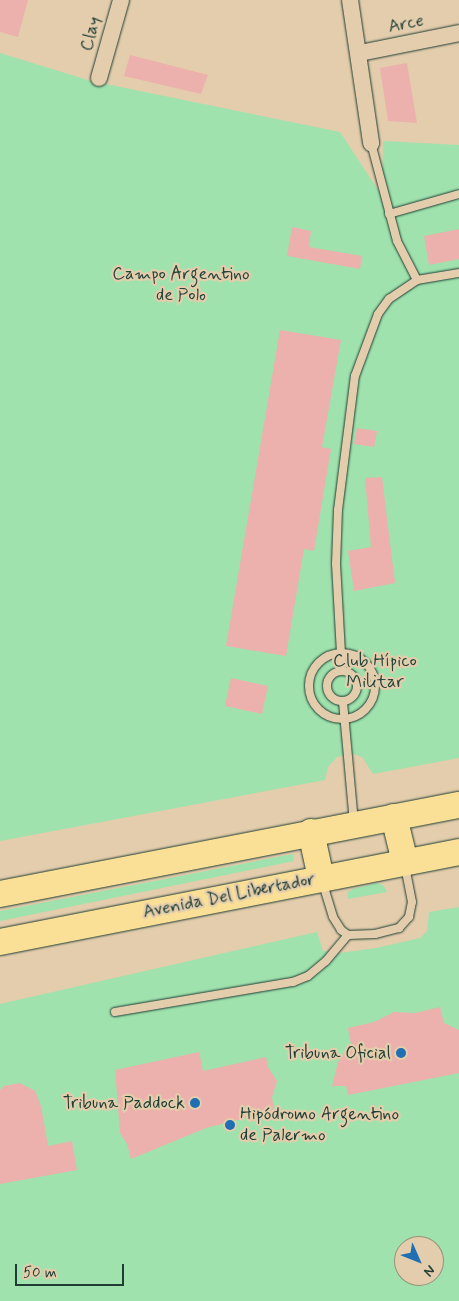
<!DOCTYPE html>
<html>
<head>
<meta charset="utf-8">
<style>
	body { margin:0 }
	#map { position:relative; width:459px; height:1301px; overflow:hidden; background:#e3cdac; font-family:Mynerve,sans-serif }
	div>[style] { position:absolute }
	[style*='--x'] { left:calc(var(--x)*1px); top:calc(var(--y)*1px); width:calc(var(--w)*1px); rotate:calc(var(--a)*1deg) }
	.green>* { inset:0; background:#9fe2ad }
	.building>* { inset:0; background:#ecb1ac }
	.roads { filter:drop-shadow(0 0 1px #1f3d34) drop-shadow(0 0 1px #1f3d34) }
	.service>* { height:8px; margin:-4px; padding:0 4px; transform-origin:4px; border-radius:4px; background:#e3cdac }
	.service>.ring { margin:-4px; padding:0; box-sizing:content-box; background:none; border:8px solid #e3cdac; border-radius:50% }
	.minor>* { height:16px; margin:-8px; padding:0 8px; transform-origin:8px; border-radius:8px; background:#e3cdac }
	.primary>* { height:26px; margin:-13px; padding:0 13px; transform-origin:13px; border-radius:13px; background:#fadf96 }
	.dots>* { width:14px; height:14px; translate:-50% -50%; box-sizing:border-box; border:2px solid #e3cdac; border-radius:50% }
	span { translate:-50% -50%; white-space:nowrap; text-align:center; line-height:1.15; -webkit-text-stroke:4.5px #e3cdac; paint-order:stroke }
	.street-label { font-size:18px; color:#1f3d34 }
	.park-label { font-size:18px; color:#25453a }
	.poi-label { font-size:18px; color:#1f3d34 }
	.right { translate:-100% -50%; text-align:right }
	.left { translate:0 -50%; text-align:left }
	.north { position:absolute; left:394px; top:1236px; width:50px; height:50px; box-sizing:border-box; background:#e3cdac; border:1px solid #95937c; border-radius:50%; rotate:134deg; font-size:14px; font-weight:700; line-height:20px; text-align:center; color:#1f3d34 }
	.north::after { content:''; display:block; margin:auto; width:18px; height:22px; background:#1f6fb2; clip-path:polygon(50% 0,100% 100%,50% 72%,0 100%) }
	.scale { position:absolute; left:15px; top:1264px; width:109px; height:22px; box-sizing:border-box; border:2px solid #1f3d34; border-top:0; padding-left:6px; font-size:15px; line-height:18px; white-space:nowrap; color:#1f3d34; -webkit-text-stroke:4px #e3cdac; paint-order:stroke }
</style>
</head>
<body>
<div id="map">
	<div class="green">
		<i style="clip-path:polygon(0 53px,91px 81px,340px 132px,382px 196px,383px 141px,459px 145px,459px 758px,373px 774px,362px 757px,354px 754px,337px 757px,328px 767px,325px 780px,0 841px)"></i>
		<i style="clip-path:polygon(293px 854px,294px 861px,0 921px,0 911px)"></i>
		<i style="clip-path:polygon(377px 883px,383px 885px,387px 892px,348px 899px,347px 893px,352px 889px)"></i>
		<i style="clip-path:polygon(evenodd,459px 907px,459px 1301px,0 1301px,0 1004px,317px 932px,323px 951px,340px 953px,376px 948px,420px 938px,427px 931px,429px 912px,459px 907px,404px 1246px,434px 1246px,434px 1276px,404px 1276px,404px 1246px)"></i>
	</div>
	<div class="building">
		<i style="clip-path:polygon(0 0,28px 0,18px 37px,0 32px)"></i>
		<i style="clip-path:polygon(130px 55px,208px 75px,201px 94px,124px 76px)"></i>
		<i style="clip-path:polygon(407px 63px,417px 123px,388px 121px,380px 68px)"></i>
		<i style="clip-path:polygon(292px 227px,311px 231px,309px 247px,362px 256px,360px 269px,287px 256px)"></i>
		<i style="clip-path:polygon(459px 229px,459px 259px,429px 265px,424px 236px)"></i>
		<i style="clip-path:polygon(280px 330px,341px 340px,322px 447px,331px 449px,314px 551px,304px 549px,286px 656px,226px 646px)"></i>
		<i style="clip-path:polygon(357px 428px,377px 431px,374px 447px,354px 444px)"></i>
		<i style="clip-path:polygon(382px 477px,395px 583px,354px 591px,348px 551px,371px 547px,365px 478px)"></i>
		<i style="clip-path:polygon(231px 678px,268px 686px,262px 714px,225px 706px)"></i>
		<i style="clip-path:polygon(440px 1007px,444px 1023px,459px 1030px,459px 1073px,348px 1095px,346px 1086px,332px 1086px,338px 1062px,351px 1044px,348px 1028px,374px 1022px,394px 1012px,415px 1013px)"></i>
		<i style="clip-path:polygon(199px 1052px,203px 1071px,266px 1057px,268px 1067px,277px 1081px,272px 1097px,274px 1111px,206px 1128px,131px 1159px,127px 1144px,120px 1133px,115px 1070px)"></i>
		<i style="clip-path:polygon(20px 1083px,35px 1091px,41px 1106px,48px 1146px,72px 1141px,77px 1170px,0 1184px,0 1090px,4px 1086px)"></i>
	</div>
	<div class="roads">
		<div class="service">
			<i style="--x:371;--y:143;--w:101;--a:75.1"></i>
			<i style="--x:397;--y:241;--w:44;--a:62.9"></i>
			<i style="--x:389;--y:214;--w:73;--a:-15.9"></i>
			<i class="ring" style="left:309px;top:653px;width:58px;height:58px"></i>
			<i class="ring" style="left:327px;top:671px;width:22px;height:22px"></i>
			<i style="--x:342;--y:671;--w:107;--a:-93.2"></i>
			<i style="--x:336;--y:564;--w:54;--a:-87.9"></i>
			<i style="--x:338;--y:510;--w:135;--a:-82.8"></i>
			<i style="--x:355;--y:376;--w:66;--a:-69.6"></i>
			<i style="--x:378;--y:314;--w:19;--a:-54"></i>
			<i style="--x:389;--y:299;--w:34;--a:-34"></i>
			<i style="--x:417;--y:280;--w:43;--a:-9.5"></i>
			<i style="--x:343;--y:702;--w:121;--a:84.8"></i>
			<i style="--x:323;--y:884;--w:34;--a:73"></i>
			<i style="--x:333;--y:917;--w:15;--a:58"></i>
			<i style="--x:341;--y:930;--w:9;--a:36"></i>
			<i style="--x:348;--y:935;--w:27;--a:-2"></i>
			<i style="--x:375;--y:934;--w:25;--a:-14"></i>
			<i style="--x:399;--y:928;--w:15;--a:-48"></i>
			<i style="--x:409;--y:917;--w:15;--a:-79"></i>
			<i style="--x:412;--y:902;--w:37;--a:-101"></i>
			<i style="--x:115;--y:1012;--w:181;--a:-9.6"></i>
			<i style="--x:293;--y:982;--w:16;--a:-22"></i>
			<i style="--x:308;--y:976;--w:23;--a:-40"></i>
			<i style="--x:326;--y:961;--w:34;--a:-50"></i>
		</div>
		<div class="minor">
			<i style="--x:350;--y:0;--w:145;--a:81.6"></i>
			<i style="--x:360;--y:53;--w:101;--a:-11.4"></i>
			<i style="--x:99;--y:78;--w:81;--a:-74.2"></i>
		</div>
		<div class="primary">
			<i style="--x:394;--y:817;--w:46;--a:76.3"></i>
			<i style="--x:311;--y:832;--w:47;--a:77.7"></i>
			<i style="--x:0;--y:894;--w:468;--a:-11"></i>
			<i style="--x:0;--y:942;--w:468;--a:-11.1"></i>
		</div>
	</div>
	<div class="dots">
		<i style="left:401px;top:1053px;background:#1f6fb2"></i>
		<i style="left:195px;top:1103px;background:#1f6fb2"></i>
		<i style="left:230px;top:1125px;background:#1f6fb2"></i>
	</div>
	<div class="street-label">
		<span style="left:406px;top:24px;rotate:-11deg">Arce</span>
		<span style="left:91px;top:34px;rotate:-75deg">Clay</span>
		<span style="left:229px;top:896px;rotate:-11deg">Avenida Del Libertador</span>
	</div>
	<div class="park-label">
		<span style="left:181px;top:285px">Campo Argentino<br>de Polo</span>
		<span style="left:375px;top:672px">Club Hípico<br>Militar</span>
	</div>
	<div class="poi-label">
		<span class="right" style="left:391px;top:1053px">Tribuna Oficial</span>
		<span class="right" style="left:185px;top:1103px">Tribuna Paddock</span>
		<span class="left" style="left:240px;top:1125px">Hipódromo Argentino<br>de Palermo</span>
	</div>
	<div class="north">N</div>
	<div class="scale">50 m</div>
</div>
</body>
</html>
